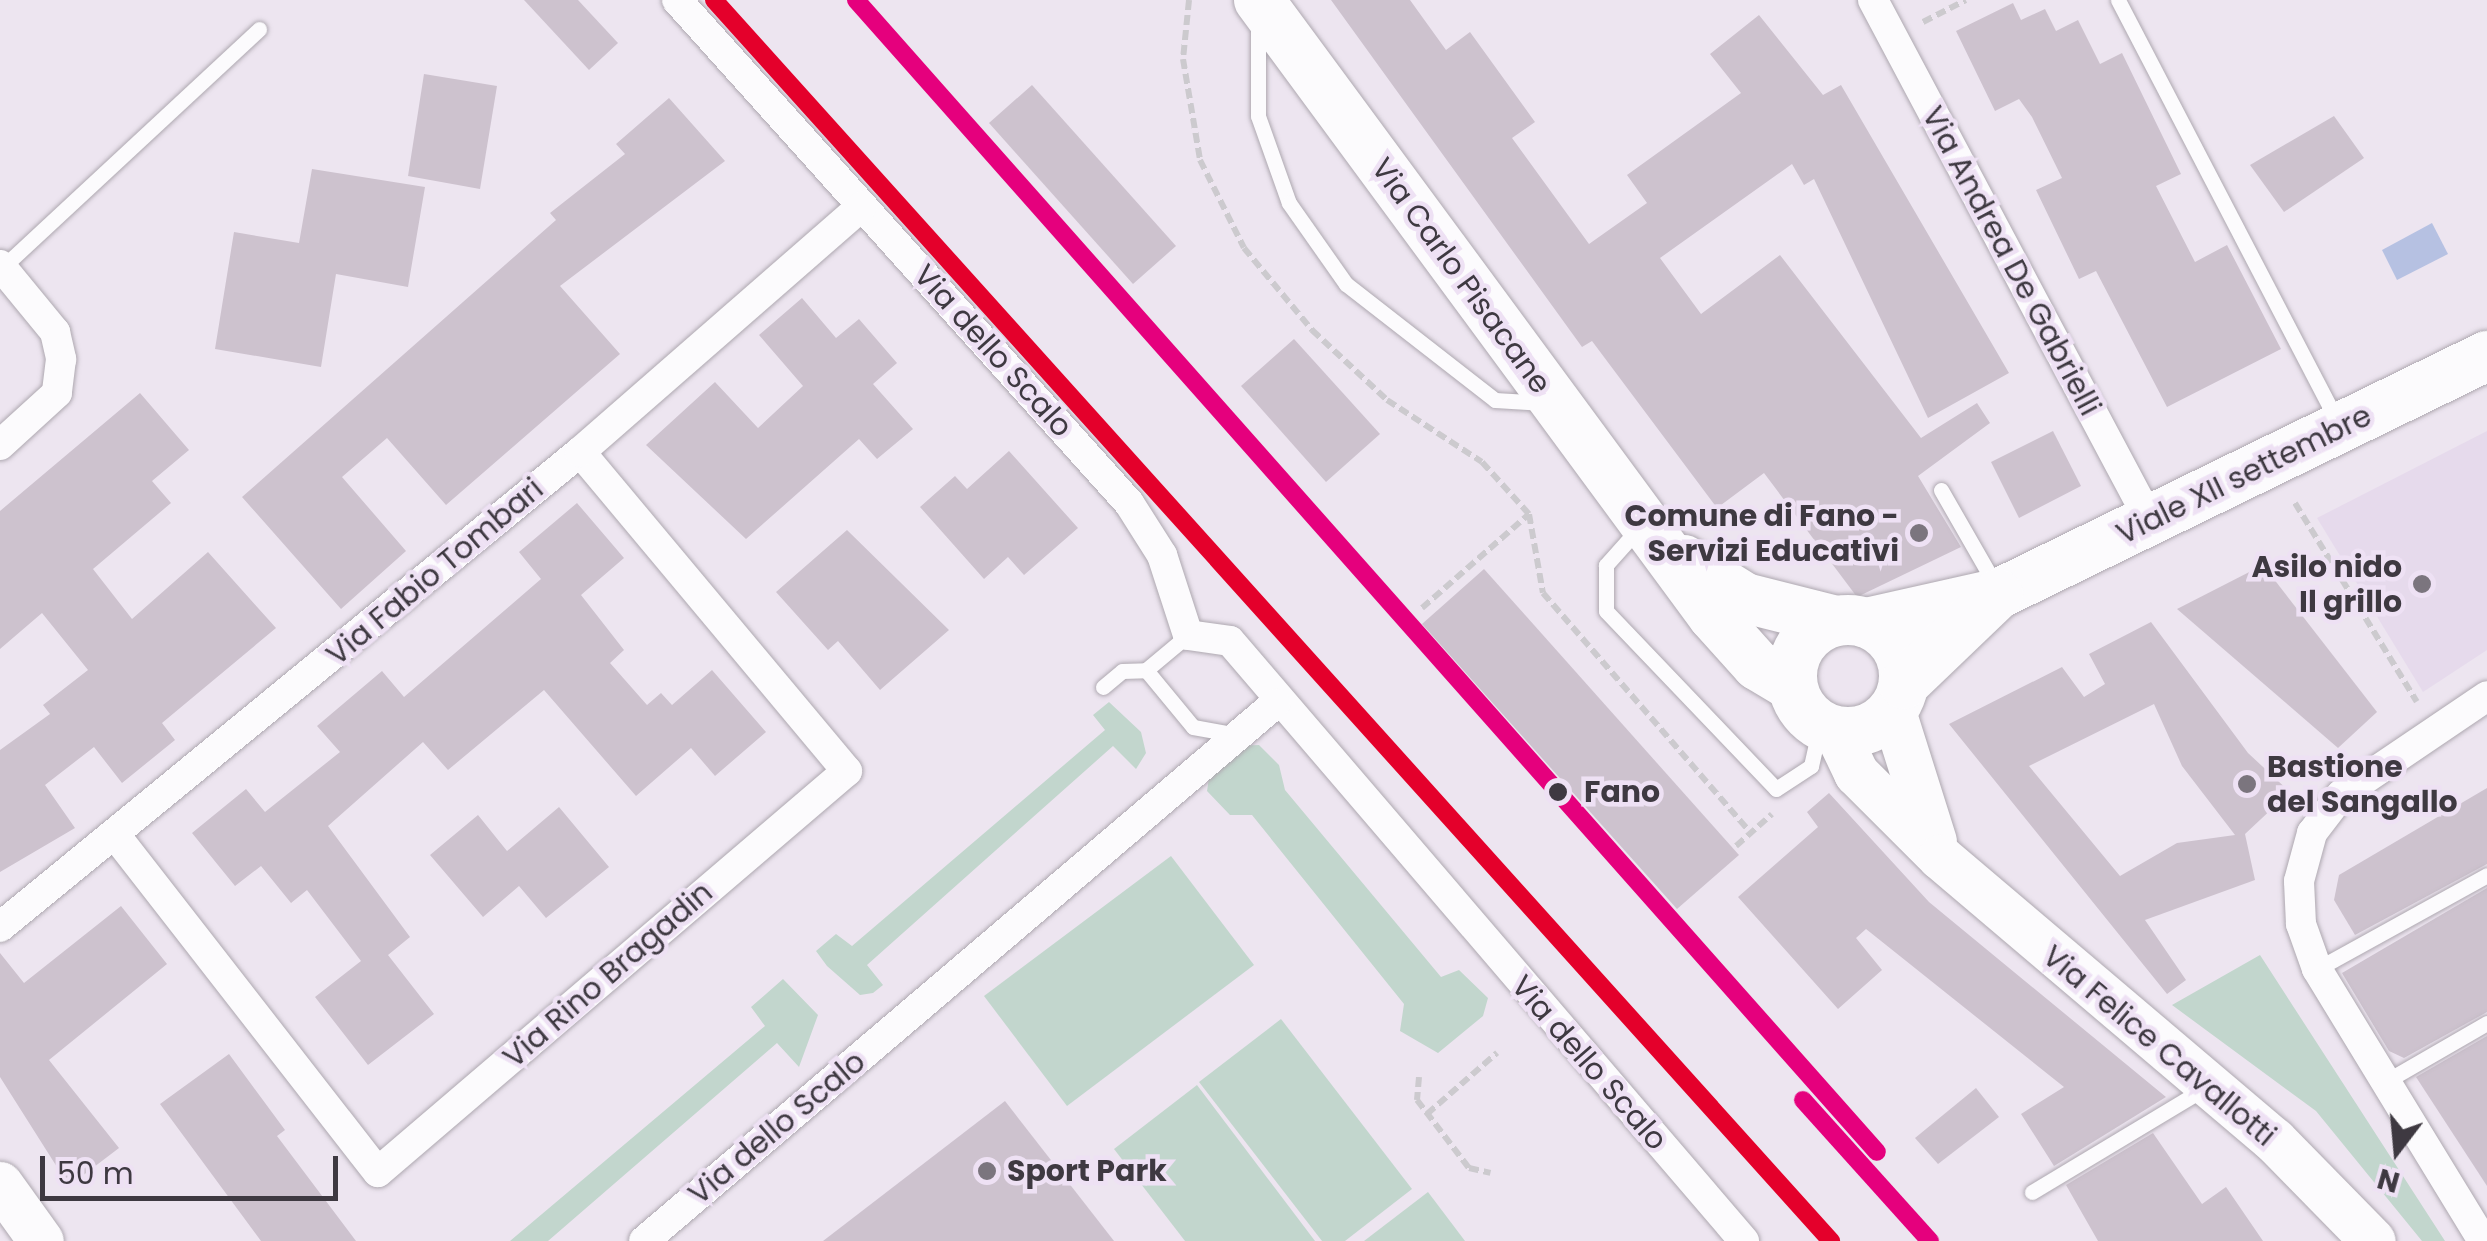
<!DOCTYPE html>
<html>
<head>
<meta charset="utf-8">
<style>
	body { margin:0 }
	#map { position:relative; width:2487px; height:1241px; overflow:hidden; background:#ede5f0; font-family:Poppins,sans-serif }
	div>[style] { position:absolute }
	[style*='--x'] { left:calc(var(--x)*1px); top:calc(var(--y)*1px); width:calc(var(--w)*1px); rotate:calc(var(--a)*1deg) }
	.built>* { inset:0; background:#e6daec }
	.green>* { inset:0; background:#c2d6cd }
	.water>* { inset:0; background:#b6c1e2 }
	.building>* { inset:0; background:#cdc2ce }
	.path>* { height:6px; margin-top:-3px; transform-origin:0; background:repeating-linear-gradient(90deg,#cccace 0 10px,transparent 0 15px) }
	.roads { filter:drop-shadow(0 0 2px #aea8b0) drop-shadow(0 0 2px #aea8b0) }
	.lane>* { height:15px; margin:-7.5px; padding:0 7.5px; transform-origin:7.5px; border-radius:7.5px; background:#fcfbfd }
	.street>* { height:30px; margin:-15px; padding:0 15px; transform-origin:15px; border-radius:15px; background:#fcfbfd }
	.secondary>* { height:45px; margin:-22.5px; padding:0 22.5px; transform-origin:22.5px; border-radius:22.5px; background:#fcfbfd }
	.primary>* { height:50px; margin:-25px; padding:0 25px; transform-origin:25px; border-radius:25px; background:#fcfbfd }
	.primary>.ring { margin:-25px; padding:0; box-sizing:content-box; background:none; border:50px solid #fcfbfd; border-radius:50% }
	.rail-1>* { height:18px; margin:-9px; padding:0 9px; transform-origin:9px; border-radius:9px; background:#e4002b }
	.rail-2>* { height:18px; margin:-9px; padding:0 9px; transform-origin:9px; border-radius:9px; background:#e5007d }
	.dots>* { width:28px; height:28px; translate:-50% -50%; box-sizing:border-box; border:5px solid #eee1f4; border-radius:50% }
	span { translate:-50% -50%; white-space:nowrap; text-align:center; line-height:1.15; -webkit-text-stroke:9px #eee1f4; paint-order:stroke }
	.street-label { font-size:30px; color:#3e3941 }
	.poi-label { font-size:30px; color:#3e3941; font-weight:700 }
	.right { translate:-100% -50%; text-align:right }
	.left { translate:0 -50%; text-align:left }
	.stop-label { font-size:30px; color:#3e3941; font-weight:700 }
	.north { position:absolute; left:2347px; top:1101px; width:100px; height:100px; -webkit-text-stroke:8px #eee1f4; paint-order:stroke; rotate:196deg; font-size:28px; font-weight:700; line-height:40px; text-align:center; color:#3e3941 }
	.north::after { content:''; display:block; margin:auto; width:35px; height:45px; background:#3e3941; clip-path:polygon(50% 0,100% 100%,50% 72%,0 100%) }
	.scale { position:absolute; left:40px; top:1156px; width:298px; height:45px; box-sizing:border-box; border:5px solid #3e3941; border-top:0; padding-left:12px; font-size:30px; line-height:35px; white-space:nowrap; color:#3e3941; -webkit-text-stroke:8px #eee1f4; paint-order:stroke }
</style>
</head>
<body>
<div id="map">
	<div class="built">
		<i style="clip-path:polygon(2487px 431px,2487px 650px,2423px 692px,2317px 518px)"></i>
	</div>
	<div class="green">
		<i style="clip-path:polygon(1109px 702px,1141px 732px,1146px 753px,1136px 769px,1113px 746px,867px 965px,883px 985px,873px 993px,860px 995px,827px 966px,816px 951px,836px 934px,852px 946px,1105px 730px,1093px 715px)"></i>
		<i style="clip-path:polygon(1259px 745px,1279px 765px,1285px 790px,1441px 977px,1459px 970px,1488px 998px,1483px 1016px,1438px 1053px,1400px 1031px,1404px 1004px,1252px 815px,1230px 815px,1207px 791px,1210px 772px,1236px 746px)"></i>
		<i style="clip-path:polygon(1171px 856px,1254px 965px,1067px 1106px,984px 996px)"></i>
		<i style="clip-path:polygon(2260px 955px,2445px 1241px,2422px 1241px,2316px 1111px,2172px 1005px)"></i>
		<i style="clip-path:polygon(783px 979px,818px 1015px,799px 1067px,777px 1043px,548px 1241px,510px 1241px,765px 1026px,751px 1007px)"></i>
		<i style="clip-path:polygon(1281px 1019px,1412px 1189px,1345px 1241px,1322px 1241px,1199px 1082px)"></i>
		<i style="clip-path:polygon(1197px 1085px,1315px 1241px,1185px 1241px,1114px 1149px)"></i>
		<i style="clip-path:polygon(1428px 1192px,1465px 1241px,1364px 1241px)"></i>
	</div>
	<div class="water">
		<i style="clip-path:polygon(2432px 223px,2448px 254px,2397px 280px,2382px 250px)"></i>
	</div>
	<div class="building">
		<i style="clip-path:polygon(524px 0,578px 0,618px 43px,589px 70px)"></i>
		<i style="clip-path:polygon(1331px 0,1410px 0,1446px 50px,1470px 32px,1535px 122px,1512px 138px,1589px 244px,1647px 203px,1627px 175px,1741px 93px,1710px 54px,1759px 15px,1823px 95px,1841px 85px,2009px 373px,1928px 418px,1814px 179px,1804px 185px,1792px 164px,1660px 258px,1701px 314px,1780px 255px,1921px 438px,1977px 403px,1990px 423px,1918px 476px,1961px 547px,1857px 597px,1764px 473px,1717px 508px,1592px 341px,1582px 347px)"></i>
		<i style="clip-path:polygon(2013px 3px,2021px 20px,2045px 9px,2056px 31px,2078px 20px,2100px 64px,2122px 53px,2181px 174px,2156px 186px,2195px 262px,2227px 245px,2281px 349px,2167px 407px,2096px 271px,2079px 279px,2036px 190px,2062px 178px,2032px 117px,2019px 99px,1995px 111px,1956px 31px)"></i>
		<i style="clip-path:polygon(424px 74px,497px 86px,480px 189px,408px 176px)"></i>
		<i style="clip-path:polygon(1032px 85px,1176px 246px,1133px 284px,989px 123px)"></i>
		<i style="clip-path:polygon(669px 98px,725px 161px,560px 286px,620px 354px,446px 505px,387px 438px,342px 477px,406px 551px,341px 609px,242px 497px,556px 220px,550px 213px,625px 154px,616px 144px)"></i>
		<i style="clip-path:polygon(2334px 116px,2364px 158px,2284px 212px,2250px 165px)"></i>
		<i style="clip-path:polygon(312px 169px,425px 187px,408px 287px,336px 274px,321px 367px,215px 349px,234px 232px,299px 243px)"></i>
		<i style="clip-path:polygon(802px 298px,836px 338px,859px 319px,897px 363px,873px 384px,913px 429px,877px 459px,859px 439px,746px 539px,646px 445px,715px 382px,758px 428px,803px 386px,759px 335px)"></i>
		<i style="clip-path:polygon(1294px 339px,1380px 434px,1326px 482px,1241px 386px)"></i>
		<i style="clip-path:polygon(140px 393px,189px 450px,152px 481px,171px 503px,93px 569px,132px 619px,208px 552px,276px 628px,162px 723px,175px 740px,122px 783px,94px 747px,45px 785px,75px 828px,0 872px,0 750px,50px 714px,43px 705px,88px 670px,42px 613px,0 649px,0 511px)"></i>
		<i style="clip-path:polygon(2053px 431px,2081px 486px,2019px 518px,1991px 462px)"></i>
		<i style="clip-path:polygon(1009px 451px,1078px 528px,1024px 575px,1008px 557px,984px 579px,920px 507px,955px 476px,967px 489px)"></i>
		<i style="clip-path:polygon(577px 503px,624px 558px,581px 595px,624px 650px,610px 663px,647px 705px,661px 693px,672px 705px,712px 670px,766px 732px,715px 776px,691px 748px,636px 796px,544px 690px,448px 770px,423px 742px,328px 826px,410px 937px,388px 955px,434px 1014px,368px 1065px,315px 997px,361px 961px,307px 890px,291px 903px,261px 866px,235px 886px,192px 833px,246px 789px,265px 812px,340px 752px,317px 726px,382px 671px,404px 697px,541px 579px,519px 552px)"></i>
		<i style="clip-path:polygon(847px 530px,949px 630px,880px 690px,838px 641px,828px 650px,776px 592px)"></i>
		<i style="clip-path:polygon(2263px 565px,2377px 712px,2338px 748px,2177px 609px)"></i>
		<i style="clip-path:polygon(1484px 569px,1739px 855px,1677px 909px,1422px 624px)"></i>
		<i style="clip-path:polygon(evenodd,2151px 622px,2248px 753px,2290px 792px,2245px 834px,2255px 880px,2145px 920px,2186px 980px,2167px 994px,1949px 724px,2062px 667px,2084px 697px,2105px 684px,2089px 654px,2151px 622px,2154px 704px,2182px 766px,2235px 835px,2177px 843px,2120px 876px,2029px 766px,2154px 704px)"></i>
		<i style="clip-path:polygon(2487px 788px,2487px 864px,2355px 935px,2334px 900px,2339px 875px)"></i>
		<i style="clip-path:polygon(1829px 793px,1929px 902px,2166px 1097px,2054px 1166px,2021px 1114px,2064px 1087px,1866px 929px,1856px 938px,1882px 970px,1838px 1009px,1738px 897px,1818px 827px,1807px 812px)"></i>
		<i style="clip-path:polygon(559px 807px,609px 867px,546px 918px,519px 886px,483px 917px,430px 855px,478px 815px,507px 851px)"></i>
		<i style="clip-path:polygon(2487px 888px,2487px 1012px,2404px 1058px,2389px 1051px,2342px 973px)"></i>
		<i style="clip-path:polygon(121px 906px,167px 964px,49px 1060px,119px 1148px,69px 1186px,0 1077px,0 953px,24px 983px)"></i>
		<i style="clip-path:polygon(2487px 1036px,2487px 1186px,2416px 1077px)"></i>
		<i style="clip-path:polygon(229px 1054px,285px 1130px,277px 1136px,356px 1241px,261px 1241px,160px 1104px)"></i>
		<i style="clip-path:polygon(1976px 1088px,1999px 1117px,1938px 1164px,1915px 1138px)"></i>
		<i style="clip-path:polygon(1005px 1101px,1114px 1241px,823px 1241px)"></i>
		<i style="clip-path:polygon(2153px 1133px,2202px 1204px,2226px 1187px,2263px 1241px,2098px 1241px,2066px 1185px)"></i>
	</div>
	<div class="path">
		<i style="--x:1189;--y:0;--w:59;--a:95.8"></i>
		<i style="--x:1183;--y:59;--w:102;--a:80.4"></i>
		<i style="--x:1200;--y:160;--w:98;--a:63.4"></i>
		<i style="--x:1244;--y:248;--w:107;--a:50.3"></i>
		<i style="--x:1312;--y:330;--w:103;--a:43"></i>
		<i style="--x:1387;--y:400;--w:113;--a:33.1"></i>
		<i style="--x:1482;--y:462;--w:70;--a:47.9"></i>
		<i style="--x:1529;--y:514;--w:80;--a:80"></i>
		<i style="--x:1543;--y:593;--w:318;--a:49.1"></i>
		<i style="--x:1923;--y:22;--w:48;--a:-27.1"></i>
		<i style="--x:2295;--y:503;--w:233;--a:58.5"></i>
		<i style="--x:1422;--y:608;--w:141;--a:-41.3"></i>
		<i style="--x:1736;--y:846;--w:48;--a:-41.6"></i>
		<i style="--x:1419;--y:1077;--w:23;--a:95"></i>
		<i style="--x:1417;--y:1100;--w:86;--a:52.6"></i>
		<i style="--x:1469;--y:1168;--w:22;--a:13"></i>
		<i style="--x:1427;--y:1114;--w:93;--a:-41.1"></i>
	</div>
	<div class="roads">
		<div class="lane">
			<i style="--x:2118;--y:0;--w:474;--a:62.5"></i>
			<i style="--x:1258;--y:24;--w:92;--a:90"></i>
			<i style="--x:1258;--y:116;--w:92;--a:70.4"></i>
			<i style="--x:1289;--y:203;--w:99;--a:54.9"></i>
			<i style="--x:1346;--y:284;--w:189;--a:37.9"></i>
			<i style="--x:1495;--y:400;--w:49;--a:3.5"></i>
			<i style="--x:2;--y:268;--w:351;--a:-42.9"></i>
			<i style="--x:1941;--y:490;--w:111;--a:60.2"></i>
			<i style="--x:1639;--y:528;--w:50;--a:131.7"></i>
			<i style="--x:1606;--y:565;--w:46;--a:90"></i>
			<i style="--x:1606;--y:611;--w:246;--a:46.3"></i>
			<i style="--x:1776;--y:789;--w:42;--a:-33.3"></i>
			<i style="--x:1811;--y:766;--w:41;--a:-77.3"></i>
			<i style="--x:1146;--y:670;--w:74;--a:50.5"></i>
			<i style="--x:1193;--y:727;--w:46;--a:10.1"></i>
			<i style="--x:1103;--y:687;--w:25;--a:-40"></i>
			<i style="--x:1122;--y:671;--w:24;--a:-2"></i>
			<i style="--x:1146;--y:670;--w:55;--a:-39.8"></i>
			<i style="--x:2317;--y:969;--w:194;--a:-28.9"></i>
			<i style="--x:2383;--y:1083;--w:120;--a:-30"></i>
			<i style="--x:2032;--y:1192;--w:202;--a:-31"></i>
		</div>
		<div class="street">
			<i style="--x:677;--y:0;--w:676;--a:48.06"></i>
			<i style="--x:1129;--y:503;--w:62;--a:57.6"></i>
			<i style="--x:1162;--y:555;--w:84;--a:72"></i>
			<i style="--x:1188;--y:635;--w:42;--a:8.1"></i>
			<i style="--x:1230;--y:641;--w:790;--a:49.41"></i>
			<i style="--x:1873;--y:0;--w:590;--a:62"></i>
			<i style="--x:0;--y:265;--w:87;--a:50.6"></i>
			<i style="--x:55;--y:332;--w:28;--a:77"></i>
			<i style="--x:61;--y:359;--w:34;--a:97"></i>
			<i style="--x:57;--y:393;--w:77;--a:137.6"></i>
			<i style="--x:116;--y:836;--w:426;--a:52.1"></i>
			<i style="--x:378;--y:1172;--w:617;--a:-40.53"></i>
			<i style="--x:847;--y:771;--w:416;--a:-129.9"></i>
			<i style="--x:0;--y:927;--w:750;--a:-39.32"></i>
			<i style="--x:580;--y:452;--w:374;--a:-41.1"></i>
			<i style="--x:644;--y:1241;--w:829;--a:-40.4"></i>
			<i style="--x:2483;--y:1241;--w:319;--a:-121.4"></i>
			<i style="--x:2317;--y:969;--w:48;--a:-109.6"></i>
			<i style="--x:2301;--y:924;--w:43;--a:-92.7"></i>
			<i style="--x:2299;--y:881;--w:50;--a:-74.8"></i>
			<i style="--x:2312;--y:833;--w:48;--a:-52.7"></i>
			<i style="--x:2341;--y:795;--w:176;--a:-34.1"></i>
		</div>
		<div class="secondary">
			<i style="--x:1893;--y:711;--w:136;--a:72.5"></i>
			<i style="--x:1836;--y:731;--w:47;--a:64.5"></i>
			<i style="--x:1856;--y:773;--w:119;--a:45"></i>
			<i style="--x:1940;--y:857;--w:438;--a:40.3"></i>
			<i style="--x:2274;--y:1140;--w:141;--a:45.6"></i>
			<i style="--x:0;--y:1184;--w:70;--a:54.3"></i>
		</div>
		<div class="primary">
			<i style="--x:1259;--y:0;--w:765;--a:53.61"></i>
			<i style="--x:1713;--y:616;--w:66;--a:48.1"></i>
			<i style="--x:1757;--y:665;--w:41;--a:31"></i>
			<i style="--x:1684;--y:560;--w:72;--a:31.9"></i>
			<i style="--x:1745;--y:598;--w:94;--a:14.2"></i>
			<i class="ring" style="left:1792px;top:620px;width:62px;height:62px"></i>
			<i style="--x:1867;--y:623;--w:136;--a:-12.7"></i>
			<i style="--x:2000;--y:593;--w:542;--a:-25.95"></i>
			<i style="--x:1904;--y:684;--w:130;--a:-43.8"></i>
		</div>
	</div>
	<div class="rail-1">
		<i style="--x:714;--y:0;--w:1670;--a:48.01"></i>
	</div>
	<div class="rail-2">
		<i style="--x:856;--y:0;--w:1539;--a:48.45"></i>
		<i style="--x:1803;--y:1100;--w:190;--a:48"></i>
	</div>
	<div class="dots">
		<i style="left:1919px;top:533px;background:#7b757e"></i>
		<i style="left:2422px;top:584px;background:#7b757e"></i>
		<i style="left:2247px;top:784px;background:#7b757e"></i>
		<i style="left:1558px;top:792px;background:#3e3941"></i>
		<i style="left:987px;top:1171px;background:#7b757e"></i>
	</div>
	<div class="street-label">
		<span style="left:2011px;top:261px;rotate:62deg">Via Andrea De Gabrielli</span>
		<span style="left:1461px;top:276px;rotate:54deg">Via Carlo Pisacane</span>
		<span style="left:993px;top:351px;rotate:48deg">Via dello Scalo</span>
		<span style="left:2244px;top:475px;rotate:-26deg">Viale XII settembre</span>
		<span style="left:435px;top:572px;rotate:-40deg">Via Fabio Tombari</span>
		<span style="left:608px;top:975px;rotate:-41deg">Via Rino Bragadin</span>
		<span style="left:2159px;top:1046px;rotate:40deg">Via Felice Cavallotti</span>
		<span style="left:1589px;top:1063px;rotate:49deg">Via dello Scalo</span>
		<span style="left:777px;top:1128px;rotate:-40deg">Via dello Scalo</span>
	</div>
	<div class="poi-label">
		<span class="right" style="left:1899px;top:533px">Comune di Fano -<br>Servizi Educativi</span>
		<span class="right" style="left:2402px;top:584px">Asilo nido<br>Il grillo</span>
		<span class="left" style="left:2267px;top:784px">Bastione<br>del Sangallo</span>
		<span class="left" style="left:1007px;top:1171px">Sport Park</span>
	</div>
	<div class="stop-label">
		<span class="left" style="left:1584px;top:792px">Fano</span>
	</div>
	<div class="north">N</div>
	<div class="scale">50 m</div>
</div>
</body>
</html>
